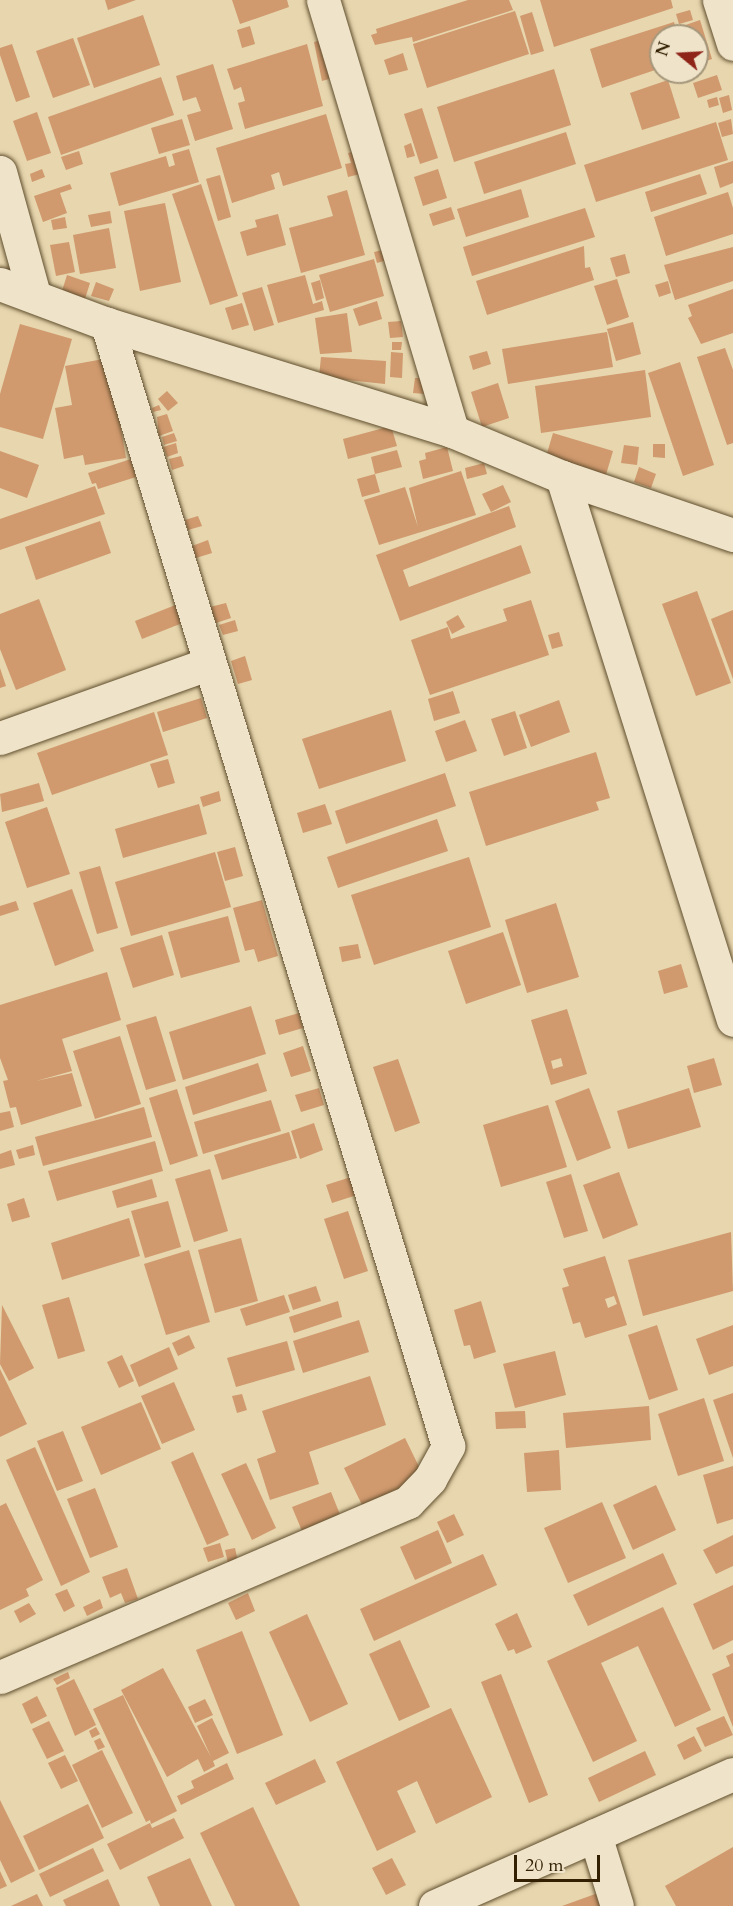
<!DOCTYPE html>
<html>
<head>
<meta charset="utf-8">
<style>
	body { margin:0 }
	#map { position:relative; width:733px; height:1906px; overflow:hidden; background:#e7d6ae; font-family:Cardo,serif }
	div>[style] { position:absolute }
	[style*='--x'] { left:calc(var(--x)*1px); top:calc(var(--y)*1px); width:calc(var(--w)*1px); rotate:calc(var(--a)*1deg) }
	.building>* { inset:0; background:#d0996e }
	.roads { filter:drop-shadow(0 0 2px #604e2d) drop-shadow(0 0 2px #604e2d) }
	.street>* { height:33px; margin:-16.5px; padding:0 16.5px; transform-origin:16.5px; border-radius:16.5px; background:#efe4ca }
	span { translate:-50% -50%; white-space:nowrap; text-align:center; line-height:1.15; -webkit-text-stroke:4.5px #efe4ca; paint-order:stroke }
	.north { position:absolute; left:649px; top:24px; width:60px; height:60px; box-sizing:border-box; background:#efe4ca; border:2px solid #a4967a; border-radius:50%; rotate:288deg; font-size:16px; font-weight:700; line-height:24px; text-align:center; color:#332002 }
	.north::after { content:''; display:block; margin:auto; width:21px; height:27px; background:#8f2418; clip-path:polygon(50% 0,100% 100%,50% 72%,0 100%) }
	.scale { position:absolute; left:514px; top:1855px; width:86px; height:27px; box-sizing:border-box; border:3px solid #332002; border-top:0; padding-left:8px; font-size:18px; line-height:21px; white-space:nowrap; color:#332002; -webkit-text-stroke:4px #efe4ca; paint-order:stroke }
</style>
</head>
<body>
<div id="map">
	<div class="building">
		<i style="clip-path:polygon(105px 0,136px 0,108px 10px)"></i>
		<i style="clip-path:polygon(232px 0,287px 0,289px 7px,240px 24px)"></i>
		<i style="clip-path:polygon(468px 0,509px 0,513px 10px,413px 42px,412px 37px,375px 45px,371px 35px,377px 33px,376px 29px)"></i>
		<i style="clip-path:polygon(540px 0,671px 0,673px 8px,554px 47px)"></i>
		<i style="clip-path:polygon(690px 10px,693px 20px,679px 24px,676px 14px)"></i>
		<i style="clip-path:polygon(515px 11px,529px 54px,427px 88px,413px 44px)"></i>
		<i style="clip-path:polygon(532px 12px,544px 51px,531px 55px,520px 16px)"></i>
		<i style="clip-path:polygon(143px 15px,160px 65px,94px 88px,77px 38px)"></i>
		<i style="clip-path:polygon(700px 20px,712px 59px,697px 64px,697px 36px,680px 36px,677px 28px)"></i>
		<i style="clip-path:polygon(674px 22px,678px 36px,661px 36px,661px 68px,602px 88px,590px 49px)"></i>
		<i style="clip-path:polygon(250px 26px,255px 44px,242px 48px,237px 30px)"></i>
		<i style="clip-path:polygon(73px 38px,90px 85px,53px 98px,36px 51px)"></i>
		<i style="clip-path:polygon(328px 38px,339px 76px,322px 81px,314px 42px)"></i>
		<i style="clip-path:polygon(12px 44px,30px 97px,16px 102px,0 55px,0 48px)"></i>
		<i style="clip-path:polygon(307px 44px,323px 106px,245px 129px,238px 103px,245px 101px,241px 87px,234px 90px,227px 69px)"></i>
		<i style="clip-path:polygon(403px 53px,408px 70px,389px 75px,384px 60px)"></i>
		<i style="clip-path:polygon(213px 64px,233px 129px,195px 141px,187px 115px,201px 111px,196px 97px,183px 101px,176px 76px)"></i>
		<i style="clip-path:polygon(554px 69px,571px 125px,454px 162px,437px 107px)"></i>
		<i style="clip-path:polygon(717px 75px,722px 90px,698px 98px,693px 83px)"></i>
		<i style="clip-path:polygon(161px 77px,174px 115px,61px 155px,48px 117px)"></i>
		<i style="clip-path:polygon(668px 80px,680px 118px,642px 130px,630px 93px)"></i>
		<i style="clip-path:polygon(729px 95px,732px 110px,723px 113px,719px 98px)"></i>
		<i style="clip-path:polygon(717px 97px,719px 105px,709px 108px,707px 100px)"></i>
		<i style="clip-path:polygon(422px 108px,438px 158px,420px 164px,404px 114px)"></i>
		<i style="clip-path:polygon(37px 112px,51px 153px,27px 161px,13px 121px)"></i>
		<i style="clip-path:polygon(326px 114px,342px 168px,283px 186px,279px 172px,271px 175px,275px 189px,232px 203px,216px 148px)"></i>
		<i style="clip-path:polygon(182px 119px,190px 145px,159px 154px,151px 128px)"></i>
		<i style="clip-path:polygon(731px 119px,733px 134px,722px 137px,718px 123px)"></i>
		<i style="clip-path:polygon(716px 122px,728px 160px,596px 202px,584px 165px)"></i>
		<i style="clip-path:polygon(566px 132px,576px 164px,484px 194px,474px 162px)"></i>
		<i style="clip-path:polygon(411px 143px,415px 156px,407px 158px,404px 146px)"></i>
		<i style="clip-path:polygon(366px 148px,372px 171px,348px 177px,345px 164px,351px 163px,348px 153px)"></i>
		<i style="clip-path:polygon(189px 149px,199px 182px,119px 206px,110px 173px,166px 156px,169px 167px,175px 165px,172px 154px)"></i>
		<i style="clip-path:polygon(79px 151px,83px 164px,66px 170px,61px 157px)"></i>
		<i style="clip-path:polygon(733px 161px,733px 183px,720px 188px,714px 167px)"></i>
		<i style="clip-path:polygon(42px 169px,45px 177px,32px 182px,30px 174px)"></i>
		<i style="clip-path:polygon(438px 169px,447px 198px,423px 206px,414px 177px)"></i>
		<i style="clip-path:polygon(700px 174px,707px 194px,651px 212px,645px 192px)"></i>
		<i style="clip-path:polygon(220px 175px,231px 217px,218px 221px,206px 179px)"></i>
		<i style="clip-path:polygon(70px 184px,72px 189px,60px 193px,67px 213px,43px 222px,34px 196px)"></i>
		<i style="clip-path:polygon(201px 184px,238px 296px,210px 305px,172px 194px)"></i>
		<i style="clip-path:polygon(521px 189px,529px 217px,466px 237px,457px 209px)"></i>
		<i style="clip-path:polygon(347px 190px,365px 255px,301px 273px,289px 228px,333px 216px,327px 196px)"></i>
		<i style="clip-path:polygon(728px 192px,733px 208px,733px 234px,666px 256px,654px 217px)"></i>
		<i style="clip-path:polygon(165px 203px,181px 282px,140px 291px,124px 211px)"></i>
		<i style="clip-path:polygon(451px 207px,455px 219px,433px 226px,429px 214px)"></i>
		<i style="clip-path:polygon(585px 208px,595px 237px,472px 276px,463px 247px)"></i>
		<i style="clip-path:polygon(110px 211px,112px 223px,91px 227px,88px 215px)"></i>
		<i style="clip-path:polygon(278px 214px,286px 245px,247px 256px,240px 232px,257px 227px,255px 220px)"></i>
		<i style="clip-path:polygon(65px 217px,67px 228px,53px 230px,51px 220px)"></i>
		<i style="clip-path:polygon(109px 228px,116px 268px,80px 274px,73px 235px)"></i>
		<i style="clip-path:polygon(69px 242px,75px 272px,56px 276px,50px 245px)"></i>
		<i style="clip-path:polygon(584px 246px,585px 268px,590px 267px,594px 280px,487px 315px,476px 281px)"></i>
		<i style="clip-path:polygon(733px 247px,733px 281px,675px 300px,664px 265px)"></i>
		<i style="clip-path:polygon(391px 248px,394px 258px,377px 263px,374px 252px)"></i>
		<i style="clip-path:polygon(625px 254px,630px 273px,616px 277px,610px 258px)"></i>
		<i style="clip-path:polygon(374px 259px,384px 296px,330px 312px,319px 275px)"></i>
		<i style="clip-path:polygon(67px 275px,90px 283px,85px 299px,62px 291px)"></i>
		<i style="clip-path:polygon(305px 275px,313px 304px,322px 301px,324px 310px,278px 323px,267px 285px)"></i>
		<i style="clip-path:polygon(617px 279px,629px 317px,607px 325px,594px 286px)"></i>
		<i style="clip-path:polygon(320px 280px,324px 298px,316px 301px,311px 283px)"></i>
		<i style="clip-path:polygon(668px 281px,671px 293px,659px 297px,655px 285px)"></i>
		<i style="clip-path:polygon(96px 282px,114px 289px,109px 301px,91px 296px)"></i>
		<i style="clip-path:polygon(262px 287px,274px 325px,254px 331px,242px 293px)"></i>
		<i style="clip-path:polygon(733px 289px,733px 333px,701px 344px,688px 318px,692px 316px,688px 305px)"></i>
		<i style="clip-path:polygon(377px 301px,382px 319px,359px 326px,353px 309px)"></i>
		<i style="clip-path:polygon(242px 303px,249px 325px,232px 330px,225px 308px)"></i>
		<i style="clip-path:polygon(347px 313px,352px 352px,320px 354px,315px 318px)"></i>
		<i style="clip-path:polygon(401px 321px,403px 337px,390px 338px,388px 322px)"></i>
		<i style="clip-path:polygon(633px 322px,641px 354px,616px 361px,607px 329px)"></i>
		<i style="clip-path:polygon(20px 324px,72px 339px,43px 439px,0 427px,0 394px)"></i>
		<i style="clip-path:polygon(607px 332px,613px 367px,508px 384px,502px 349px)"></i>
		<i style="clip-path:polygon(392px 342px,402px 342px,401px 350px,392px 350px)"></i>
		<i style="clip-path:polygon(725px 348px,733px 370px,733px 443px,727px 445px,697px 357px)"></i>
		<i style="clip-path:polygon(487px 351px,491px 364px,473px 370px,469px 356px)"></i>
		<i style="clip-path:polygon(391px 352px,403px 353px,402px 378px,390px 377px)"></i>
		<i style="clip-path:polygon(321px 357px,386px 361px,385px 384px,319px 377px)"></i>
		<i style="clip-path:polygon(109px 358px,126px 458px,85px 465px,83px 455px,64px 459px,55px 408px,72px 405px,65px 366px)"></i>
		<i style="clip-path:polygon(680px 362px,714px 465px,683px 476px,648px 373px)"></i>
		<i style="clip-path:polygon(645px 370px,651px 417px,541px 433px,535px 386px)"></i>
		<i style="clip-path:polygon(415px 378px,426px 378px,425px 394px,413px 393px)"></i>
		<i style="clip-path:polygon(498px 383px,509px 418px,482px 427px,471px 392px)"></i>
		<i style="clip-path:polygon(167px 391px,178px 403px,168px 411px,158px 399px)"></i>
		<i style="clip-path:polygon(159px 405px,161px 410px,153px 412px,152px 408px)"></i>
		<i style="clip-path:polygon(167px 414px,173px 431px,159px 436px,157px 417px)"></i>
		<i style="clip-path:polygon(391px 426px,397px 446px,348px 459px,343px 439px)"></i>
		<i style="clip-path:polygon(174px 433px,177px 441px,164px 445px,162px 437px)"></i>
		<i style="clip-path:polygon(553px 433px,613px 451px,605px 478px,545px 460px)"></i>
		<i style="clip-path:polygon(176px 443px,178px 453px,167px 457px,163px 447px)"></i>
		<i style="clip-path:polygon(653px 444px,665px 444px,665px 458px,653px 457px)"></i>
		<i style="clip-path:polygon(624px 445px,639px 447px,637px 465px,621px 463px)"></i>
		<i style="clip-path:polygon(447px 447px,453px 471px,423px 479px,419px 461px,426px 459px,425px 453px)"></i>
		<i style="clip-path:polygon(397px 450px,402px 467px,375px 474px,380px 492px,362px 497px,357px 479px,375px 474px,371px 457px)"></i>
		<i style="clip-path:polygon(0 451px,39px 465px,27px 498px,0 488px)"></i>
		<i style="clip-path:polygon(181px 456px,184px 466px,172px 470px,169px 459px)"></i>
		<i style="clip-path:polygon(131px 459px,136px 477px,98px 489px,96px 483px,92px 484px,88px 473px)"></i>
		<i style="clip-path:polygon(484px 463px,487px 474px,467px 479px,465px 468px)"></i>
		<i style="clip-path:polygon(639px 467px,656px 474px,651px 488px,634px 482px)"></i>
		<i style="clip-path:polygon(461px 471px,476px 515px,379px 545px,364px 500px,405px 487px,418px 527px,409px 488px)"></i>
		<i style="clip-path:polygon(503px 485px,511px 502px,491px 512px,482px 494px)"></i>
		<i style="clip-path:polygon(95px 486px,105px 514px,0 550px,0 519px)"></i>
		<i style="clip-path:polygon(509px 506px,516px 527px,403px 570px,409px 587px,521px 545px,531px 573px,400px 621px,376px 555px)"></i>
		<i style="clip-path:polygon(198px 516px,202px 526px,188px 530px,185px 520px)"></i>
		<i style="clip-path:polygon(100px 521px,111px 553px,36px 580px,25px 547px)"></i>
		<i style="clip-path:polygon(208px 540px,212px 553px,196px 558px,192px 546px)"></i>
		<i style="clip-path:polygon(697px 591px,731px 683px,696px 696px,662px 604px)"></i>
		<i style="clip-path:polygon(39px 599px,66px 670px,16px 690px,0 649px,0 614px)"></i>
		<i style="clip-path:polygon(531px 600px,549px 655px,430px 695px,411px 640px,448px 627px,451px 639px,507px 621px,503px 609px)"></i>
		<i style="clip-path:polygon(183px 602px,190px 620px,142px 639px,135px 621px)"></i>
		<i style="clip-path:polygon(226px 603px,231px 618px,216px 623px,210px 607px)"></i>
		<i style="clip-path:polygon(733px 610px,733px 679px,711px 619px)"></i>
		<i style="clip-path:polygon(458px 615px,465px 627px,452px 634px,446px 622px)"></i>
		<i style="clip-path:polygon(235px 620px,238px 631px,223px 635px,219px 625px)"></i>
		<i style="clip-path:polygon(559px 632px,563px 646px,552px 649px,548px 635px)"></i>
		<i style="clip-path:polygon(245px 656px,252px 680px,238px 684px,231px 661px)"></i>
		<i style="clip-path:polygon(0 668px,6px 686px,0 688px)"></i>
		<i style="clip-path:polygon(453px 691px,460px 713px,434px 721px,428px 699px)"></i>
		<i style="clip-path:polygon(201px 698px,207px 718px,163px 732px,157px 712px)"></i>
		<i style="clip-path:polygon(559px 700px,570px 732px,531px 747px,519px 715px)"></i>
		<i style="clip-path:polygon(391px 710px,406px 761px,319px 789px,302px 739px)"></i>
		<i style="clip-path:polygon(515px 711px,527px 748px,504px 756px,491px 719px)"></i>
		<i style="clip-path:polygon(154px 712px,168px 755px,52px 795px,37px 753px)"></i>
		<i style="clip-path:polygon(465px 720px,477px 751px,446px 762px,435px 731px)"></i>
		<i style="clip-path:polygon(596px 752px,610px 798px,596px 802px,599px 810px,486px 846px,469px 792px)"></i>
		<i style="clip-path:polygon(168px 759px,175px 783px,158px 788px,150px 764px)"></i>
		<i style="clip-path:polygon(445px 773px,456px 806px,346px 844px,335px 811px)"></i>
		<i style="clip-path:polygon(39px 783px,44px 801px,2px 812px,0 794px)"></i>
		<i style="clip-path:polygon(219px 791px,221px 801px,203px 807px,200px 797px)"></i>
		<i style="clip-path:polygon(199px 804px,207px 834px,123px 858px,115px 829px)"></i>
		<i style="clip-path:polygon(325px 804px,332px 824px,303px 833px,297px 813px)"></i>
		<i style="clip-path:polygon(47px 807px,70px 874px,27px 888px,5px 822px)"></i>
		<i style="clip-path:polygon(437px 819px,448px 851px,338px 888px,327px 857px)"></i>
		<i style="clip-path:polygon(235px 847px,243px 876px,225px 881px,217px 852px)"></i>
		<i style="clip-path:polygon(215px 852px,231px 907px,131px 936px,115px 882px)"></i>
		<i style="clip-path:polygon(469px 857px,491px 927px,374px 965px,351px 895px)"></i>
		<i style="clip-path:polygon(100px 866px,118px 928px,97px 934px,79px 872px)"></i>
		<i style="clip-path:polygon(72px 889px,94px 951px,55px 966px,33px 903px)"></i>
		<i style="clip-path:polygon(262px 900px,278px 956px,258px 962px,254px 949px,245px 951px,233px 908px)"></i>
		<i style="clip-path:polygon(16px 901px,19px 910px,0 916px,0 906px)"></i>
		<i style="clip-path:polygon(556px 903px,579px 977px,527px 993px,505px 920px)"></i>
		<i style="clip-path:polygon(228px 916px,240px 962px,181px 978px,168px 932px)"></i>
		<i style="clip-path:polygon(503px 932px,521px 985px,466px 1004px,448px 951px)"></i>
		<i style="clip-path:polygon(162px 935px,174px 975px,133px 988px,120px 948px)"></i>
		<i style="clip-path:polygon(358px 944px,361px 958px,342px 962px,339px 947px)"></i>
		<i style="clip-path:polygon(681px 964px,688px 987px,664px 994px,658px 971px)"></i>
		<i style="clip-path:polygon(107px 972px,121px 1020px,62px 1039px,72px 1071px,36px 1081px,72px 1073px,82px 1106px,21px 1125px,16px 1107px,10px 1108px,3px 1081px,8px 1080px,0 1058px,0 1005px)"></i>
		<i style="clip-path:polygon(251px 1006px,266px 1054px,183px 1080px,169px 1032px)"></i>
		<i style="clip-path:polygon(evenodd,567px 1009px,587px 1074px,551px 1085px,531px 1020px,567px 1009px,561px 1058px,563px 1066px,553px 1069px,551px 1061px,561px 1058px)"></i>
		<i style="clip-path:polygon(299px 1013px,303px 1028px,279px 1035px,275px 1020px)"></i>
		<i style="clip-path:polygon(156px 1016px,176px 1081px,146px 1090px,126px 1025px)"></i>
		<i style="clip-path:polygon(120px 1036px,141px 1104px,95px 1119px,73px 1051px)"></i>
		<i style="clip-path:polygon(303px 1046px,311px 1071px,291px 1077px,283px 1053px)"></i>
		<i style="clip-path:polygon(714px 1058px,722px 1085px,694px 1093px,687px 1066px)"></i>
		<i style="clip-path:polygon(398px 1059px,420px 1123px,395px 1132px,373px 1067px)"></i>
		<i style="clip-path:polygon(258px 1063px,267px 1091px,193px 1115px,185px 1087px)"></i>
		<i style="clip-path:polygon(319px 1088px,324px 1105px,301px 1112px,295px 1095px)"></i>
		<i style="clip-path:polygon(589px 1088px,611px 1148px,577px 1161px,555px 1101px)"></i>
		<i style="clip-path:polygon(689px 1088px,701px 1127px,628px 1149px,617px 1111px)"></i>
		<i style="clip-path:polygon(177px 1089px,198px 1156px,170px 1165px,149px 1098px)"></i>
		<i style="clip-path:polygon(271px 1100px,281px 1131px,203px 1154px,194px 1122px)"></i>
		<i style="clip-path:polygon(548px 1105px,567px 1167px,501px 1187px,483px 1125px)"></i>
		<i style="clip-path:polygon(144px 1107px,152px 1137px,43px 1166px,35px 1137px)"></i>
		<i style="clip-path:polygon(10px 1111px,14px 1127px,0 1131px,0 1113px)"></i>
		<i style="clip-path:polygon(314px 1123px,323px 1150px,300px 1159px,291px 1131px)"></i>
		<i style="clip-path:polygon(289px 1132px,297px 1158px,222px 1180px,214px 1155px)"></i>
		<i style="clip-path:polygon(155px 1141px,163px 1171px,57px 1201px,48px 1171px)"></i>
		<i style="clip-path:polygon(33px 1145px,35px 1155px,19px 1159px,16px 1150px)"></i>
		<i style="clip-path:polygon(11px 1150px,15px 1165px,0 1169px,0 1154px)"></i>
		<i style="clip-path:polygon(210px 1169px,228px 1231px,194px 1242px,175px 1179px)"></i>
		<i style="clip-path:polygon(619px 1172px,638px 1225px,603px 1239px,583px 1185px)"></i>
		<i style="clip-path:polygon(571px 1174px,588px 1231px,564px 1238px,546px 1182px)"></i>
		<i style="clip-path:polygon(351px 1177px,357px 1195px,332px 1203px,326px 1185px)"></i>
		<i style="clip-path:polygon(152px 1179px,157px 1197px,117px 1208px,112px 1191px)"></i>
		<i style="clip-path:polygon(24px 1198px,30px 1217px,12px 1222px,7px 1204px)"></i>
		<i style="clip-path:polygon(168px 1201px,181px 1247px,145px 1258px,131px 1211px)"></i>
		<i style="clip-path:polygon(348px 1211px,368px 1271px,344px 1279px,324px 1219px)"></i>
		<i style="clip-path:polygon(129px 1218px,140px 1256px,62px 1280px,51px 1243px)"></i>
		<i style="clip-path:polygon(731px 1232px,733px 1291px,643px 1316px,628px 1260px)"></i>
		<i style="clip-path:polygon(241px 1238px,258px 1301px,215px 1313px,198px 1250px)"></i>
		<i style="clip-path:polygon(189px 1250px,210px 1322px,166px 1335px,144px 1264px)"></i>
		<i style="clip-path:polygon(evenodd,605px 1256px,627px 1325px,585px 1338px,580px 1322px,573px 1324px,562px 1288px,569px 1286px,563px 1269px,605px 1256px,614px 1296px,617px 1304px,608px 1308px,605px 1299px,614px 1296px)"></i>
		<i style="clip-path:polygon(316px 1286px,321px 1301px,293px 1310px,288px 1295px)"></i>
		<i style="clip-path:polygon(284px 1295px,290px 1312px,246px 1326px,240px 1309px)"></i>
		<i style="clip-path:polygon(69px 1297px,85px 1351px,58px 1359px,42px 1305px)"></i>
		<i style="clip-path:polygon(338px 1301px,342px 1317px,294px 1333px,289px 1317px)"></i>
		<i style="clip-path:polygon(481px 1301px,496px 1352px,474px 1359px,470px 1345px,464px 1346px,454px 1310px)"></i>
		<i style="clip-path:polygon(2px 1305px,34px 1368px,9px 1381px,0 1364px)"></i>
		<i style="clip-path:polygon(359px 1320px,369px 1352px,303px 1373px,293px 1341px)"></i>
		<i style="clip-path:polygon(657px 1325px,678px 1390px,649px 1400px,628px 1335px)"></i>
		<i style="clip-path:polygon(733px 1325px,733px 1366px,709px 1375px,696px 1339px)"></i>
		<i style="clip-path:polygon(189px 1335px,195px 1348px,178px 1356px,172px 1343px)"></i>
		<i style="clip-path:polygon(287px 1341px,295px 1370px,236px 1387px,227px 1358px)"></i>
		<i style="clip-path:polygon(169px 1347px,178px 1369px,139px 1387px,130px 1365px)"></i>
		<i style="clip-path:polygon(555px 1351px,566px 1395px,515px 1408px,503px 1364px)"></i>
		<i style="clip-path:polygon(122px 1355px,134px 1381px,119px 1388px,107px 1362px)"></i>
		<i style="clip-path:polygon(0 1369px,27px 1424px,0 1437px)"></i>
		<i style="clip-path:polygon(370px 1376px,386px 1425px,309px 1452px,319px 1484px,270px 1500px,257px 1459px,276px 1452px,262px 1411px)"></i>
		<i style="clip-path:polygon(174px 1382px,195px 1430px,162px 1444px,141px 1396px)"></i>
		<i style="clip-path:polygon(733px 1393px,733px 1458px,713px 1400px)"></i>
		<i style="clip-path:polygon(242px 1394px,247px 1410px,237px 1413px,232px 1396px)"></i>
		<i style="clip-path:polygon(704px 1398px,724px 1461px,678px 1476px,658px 1414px)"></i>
		<i style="clip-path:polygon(141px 1402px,161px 1449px,101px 1475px,81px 1427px)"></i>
		<i style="clip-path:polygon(649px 1406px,651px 1440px,566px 1448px,563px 1413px)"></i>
		<i style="clip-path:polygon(525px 1411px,526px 1428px,496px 1429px,495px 1412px)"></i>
		<i style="clip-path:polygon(63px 1431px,83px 1481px,57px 1491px,37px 1441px)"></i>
		<i style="clip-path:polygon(405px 1438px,425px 1479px,364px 1509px,344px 1468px)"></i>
		<i style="clip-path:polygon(35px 1447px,90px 1572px,61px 1586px,6px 1460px)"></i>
		<i style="clip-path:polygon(559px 1450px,561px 1490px,527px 1492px,524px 1453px)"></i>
		<i style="clip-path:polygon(193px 1452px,229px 1535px,207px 1545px,171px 1462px)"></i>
		<i style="clip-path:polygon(246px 1463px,276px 1528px,252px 1540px,221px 1474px)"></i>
		<i style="clip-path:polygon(733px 1466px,733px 1519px,717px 1524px,703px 1475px)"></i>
		<i style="clip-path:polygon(656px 1485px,676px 1530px,633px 1550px,613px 1505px)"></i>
		<i style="clip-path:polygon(95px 1488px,118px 1547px,90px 1558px,67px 1499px)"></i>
		<i style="clip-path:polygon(331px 1492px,345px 1527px,307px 1543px,292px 1507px)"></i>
		<i style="clip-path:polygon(602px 1502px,626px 1558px,568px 1583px,544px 1528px)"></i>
		<i style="clip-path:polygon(6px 1503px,43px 1580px,26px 1589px,29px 1596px,0 1610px,0 1506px)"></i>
		<i style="clip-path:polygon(454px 1514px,464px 1535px,447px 1543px,437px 1522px)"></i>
		<i style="clip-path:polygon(438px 1530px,452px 1563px,415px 1580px,400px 1547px)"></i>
		<i style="clip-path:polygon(733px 1535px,733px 1566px,716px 1574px,703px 1550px)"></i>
		<i style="clip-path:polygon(220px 1543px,224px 1557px,208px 1562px,203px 1548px)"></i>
		<i style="clip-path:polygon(235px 1548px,239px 1566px,229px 1567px,225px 1550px)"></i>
		<i style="clip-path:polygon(663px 1553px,677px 1584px,588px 1626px,573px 1595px)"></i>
		<i style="clip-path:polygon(483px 1554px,497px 1585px,374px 1641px,360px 1609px)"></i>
		<i style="clip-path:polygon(127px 1568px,138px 1599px,125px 1603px,121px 1593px,110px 1598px,102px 1577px)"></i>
		<i style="clip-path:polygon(733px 1585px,733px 1640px,713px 1650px,693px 1604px)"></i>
		<i style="clip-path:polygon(67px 1589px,75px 1606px,64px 1612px,55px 1594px)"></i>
		<i style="clip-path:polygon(248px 1593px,255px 1611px,236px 1620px,228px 1603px)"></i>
		<i style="clip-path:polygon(100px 1599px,103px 1608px,87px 1616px,83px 1607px)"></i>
		<i style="clip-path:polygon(29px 1603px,36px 1614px,20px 1623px,14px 1611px)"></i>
		<i style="clip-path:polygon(663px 1607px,711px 1710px,675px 1727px,638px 1646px,601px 1663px,637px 1741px,593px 1762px,547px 1661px)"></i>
		<i style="clip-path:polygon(517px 1613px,532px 1647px,516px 1654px,514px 1649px,508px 1651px,495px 1624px)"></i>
		<i style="clip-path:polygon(307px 1614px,348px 1704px,310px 1722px,269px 1632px)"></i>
		<i style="clip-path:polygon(242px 1631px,283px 1735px,237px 1754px,196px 1650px)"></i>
		<i style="clip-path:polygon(400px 1640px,430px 1707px,399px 1721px,369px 1654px)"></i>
		<i style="clip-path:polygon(733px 1653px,733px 1727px,712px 1674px,730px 1666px,726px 1656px)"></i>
		<i style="clip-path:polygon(163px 1668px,211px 1757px,197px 1726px,212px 1718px,229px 1753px,213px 1761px,215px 1766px,204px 1772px,198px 1759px,167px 1777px,121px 1690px)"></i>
		<i style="clip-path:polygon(68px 1672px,70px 1678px,57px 1685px,53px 1679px)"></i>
		<i style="clip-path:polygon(501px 1674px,548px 1795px,529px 1803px,481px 1682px)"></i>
		<i style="clip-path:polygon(74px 1679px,96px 1725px,75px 1736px,56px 1688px)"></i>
		<i style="clip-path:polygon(123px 1695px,177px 1811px,151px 1824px,150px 1820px,146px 1822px,93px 1709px)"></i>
		<i style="clip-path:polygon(37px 1696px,47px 1716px,31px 1724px,22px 1704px)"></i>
		<i style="clip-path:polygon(205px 1699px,213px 1715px,195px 1723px,188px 1707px)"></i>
		<i style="clip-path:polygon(451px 1708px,492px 1797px,436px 1824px,417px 1781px,397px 1791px,416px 1832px,377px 1851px,336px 1762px)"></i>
		<i style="clip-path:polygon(724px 1716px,733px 1735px,705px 1747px,696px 1728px)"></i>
		<i style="clip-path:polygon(49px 1721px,64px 1751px,47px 1759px,32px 1729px)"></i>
		<i style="clip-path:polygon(96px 1727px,100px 1734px,92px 1738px,89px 1731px)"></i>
		<i style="clip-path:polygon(694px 1736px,702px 1751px,684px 1760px,677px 1745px)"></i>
		<i style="clip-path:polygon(100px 1738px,105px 1747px,98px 1750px,94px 1741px)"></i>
		<i style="clip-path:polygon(102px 1750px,133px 1813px,102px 1828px,72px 1765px)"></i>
		<i style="clip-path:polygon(645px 1751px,656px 1775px,599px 1802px,588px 1778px)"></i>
		<i style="clip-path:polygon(65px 1755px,78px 1781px,61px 1789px,48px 1763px)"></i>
		<i style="clip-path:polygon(315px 1759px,326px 1782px,276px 1805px,265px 1783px)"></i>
		<i style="clip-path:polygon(227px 1763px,234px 1779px,181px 1805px,177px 1796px,194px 1788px,191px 1781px)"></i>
		<i style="clip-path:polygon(0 1800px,35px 1871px,11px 1883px,0 1860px)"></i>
		<i style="clip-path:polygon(88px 1804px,104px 1838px,39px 1870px,23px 1836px)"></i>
		<i style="clip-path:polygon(253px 1807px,300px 1906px,235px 1906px,200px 1833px)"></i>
		<i style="clip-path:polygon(174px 1818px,184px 1838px,120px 1870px,107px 1844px,150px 1823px,152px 1828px)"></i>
		<i style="clip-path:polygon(733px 1847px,733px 1906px,676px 1906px,665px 1886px)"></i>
		<i style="clip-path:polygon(93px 1848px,104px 1871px,50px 1897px,39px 1874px)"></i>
		<i style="clip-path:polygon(190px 1858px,212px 1906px,160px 1906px,147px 1877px)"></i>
		<i style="clip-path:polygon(392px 1858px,406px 1885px,386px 1895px,372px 1868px)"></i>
		<i style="clip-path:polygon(0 1871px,7px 1886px,0 1889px)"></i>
		<i style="clip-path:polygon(108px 1879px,120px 1906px,66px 1906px,63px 1900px)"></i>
		<i style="clip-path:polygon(598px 1893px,602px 1906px,562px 1906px)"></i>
		<i style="clip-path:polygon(37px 1894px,43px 1906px,11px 1906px)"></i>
	</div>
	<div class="roads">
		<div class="street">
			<i style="--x:323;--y:0;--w:450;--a:73.3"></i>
			<i style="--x:719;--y:0;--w:46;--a:72.3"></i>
			<i style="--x:0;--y:172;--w:128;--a:74.5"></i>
			<i style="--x:0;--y:284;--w:114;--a:20.5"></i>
			<i style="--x:107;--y:324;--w:361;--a:17.2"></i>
			<i style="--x:452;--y:431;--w:119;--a:22.7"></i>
			<i style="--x:562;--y:477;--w:181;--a:18.7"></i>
			<i style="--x:562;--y:477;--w:569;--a:72.52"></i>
			<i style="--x:0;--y:738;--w:221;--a:-19.6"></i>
			<i style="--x:0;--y:1677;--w:444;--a:-23.2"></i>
			<i style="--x:408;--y:1502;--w:32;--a:-46"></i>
			<i style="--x:430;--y:1479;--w:38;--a:-61"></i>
			<i style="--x:448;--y:1446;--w:1173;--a:-106.91"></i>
			<i style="--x:595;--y:1835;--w:74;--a:72.8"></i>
			<i style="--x:435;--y:1906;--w:326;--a:-23.9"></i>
		</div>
	</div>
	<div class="north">N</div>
	<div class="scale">20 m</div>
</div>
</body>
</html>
